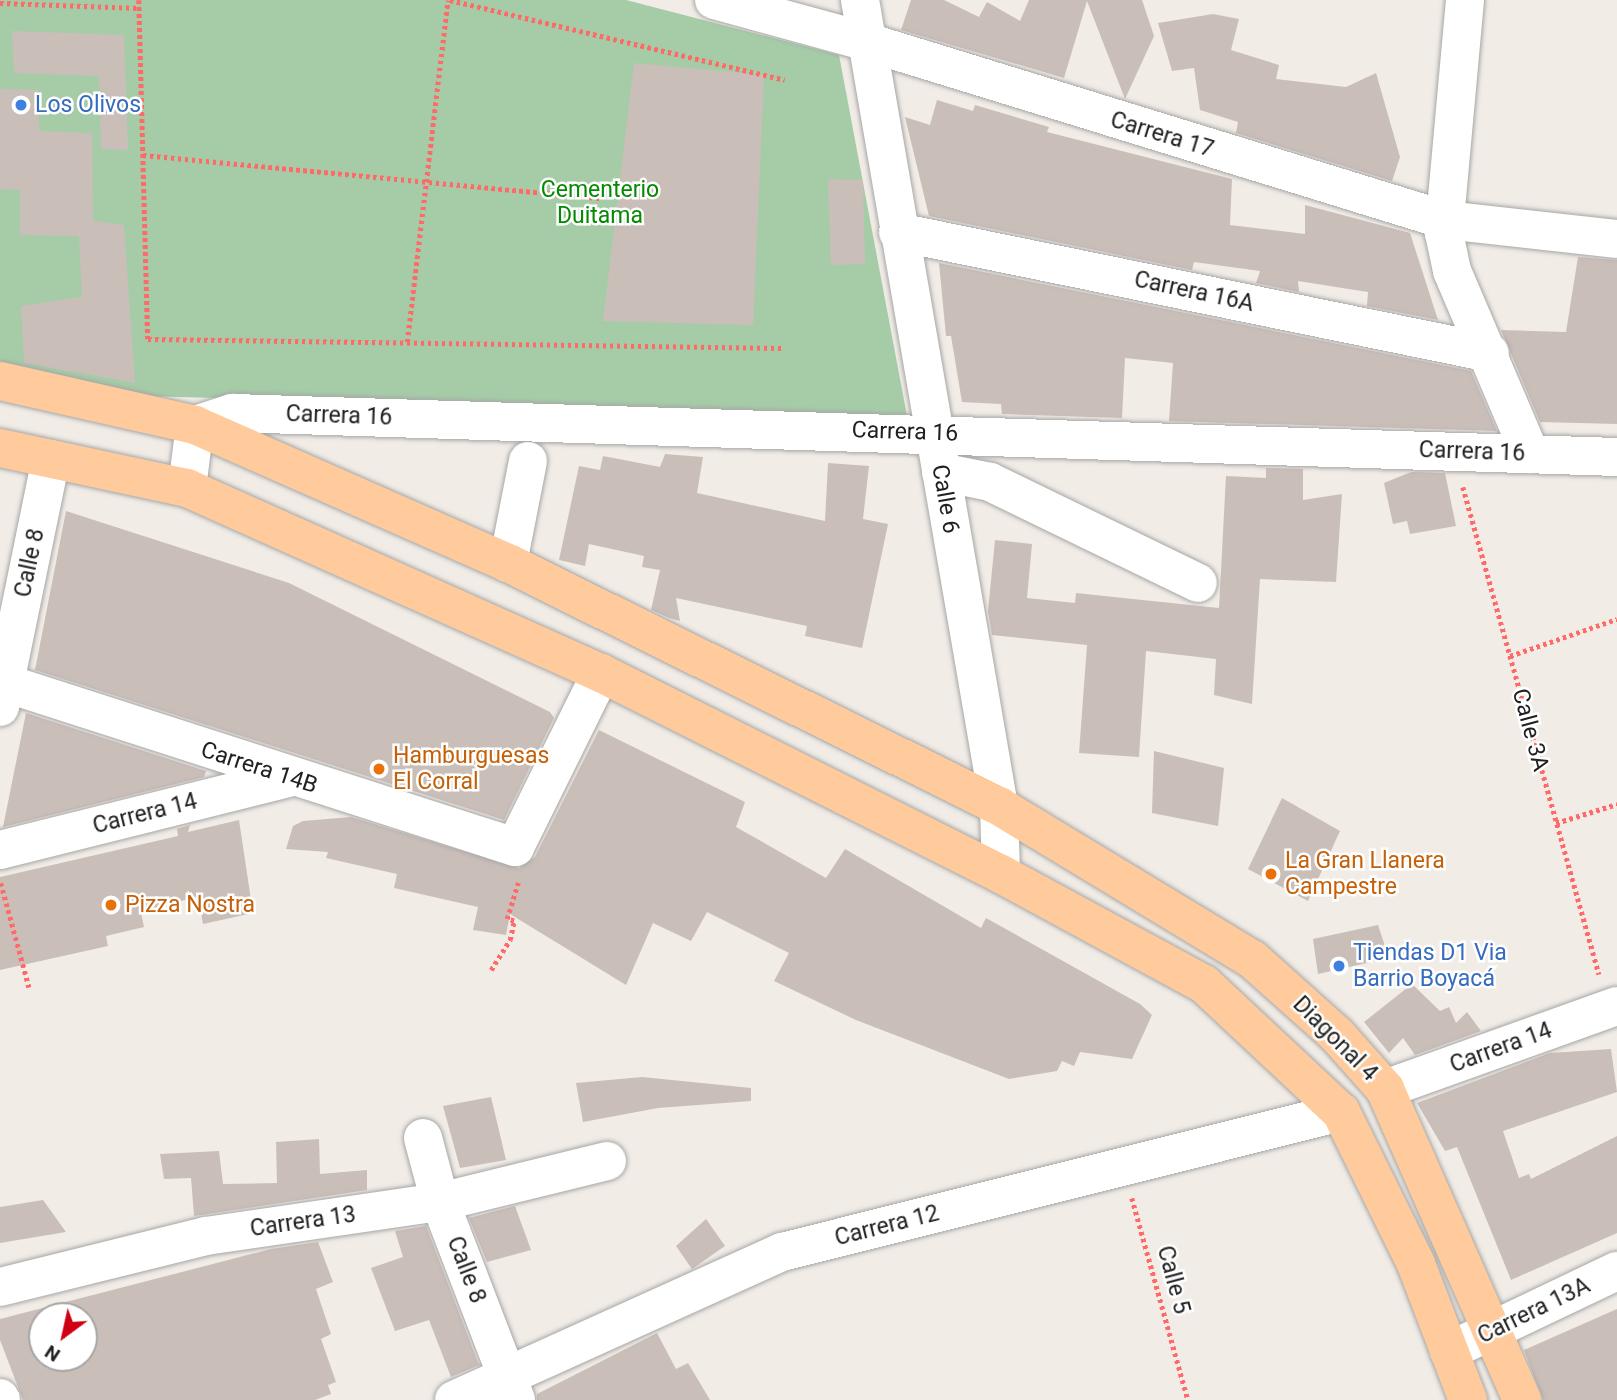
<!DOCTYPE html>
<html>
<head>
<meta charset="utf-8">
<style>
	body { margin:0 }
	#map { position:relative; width:1617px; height:1400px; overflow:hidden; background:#f1ece6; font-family:Roboto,sans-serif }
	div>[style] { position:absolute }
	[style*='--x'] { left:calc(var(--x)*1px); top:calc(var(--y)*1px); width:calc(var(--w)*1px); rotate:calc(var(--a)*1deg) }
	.cemetery>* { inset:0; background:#a5cca7 }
	.building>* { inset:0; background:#cabeb9 }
	.path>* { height:4.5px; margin-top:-2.25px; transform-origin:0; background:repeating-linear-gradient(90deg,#ff6a69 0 3.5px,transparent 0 7px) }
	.roads { filter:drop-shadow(0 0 2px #a7a7a7) drop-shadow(0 0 2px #a7a7a7) }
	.minor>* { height:38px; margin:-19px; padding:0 19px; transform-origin:19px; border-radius:19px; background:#fff }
	.major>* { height:38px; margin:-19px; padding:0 19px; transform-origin:19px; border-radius:19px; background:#ffcb9d }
	.dots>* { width:19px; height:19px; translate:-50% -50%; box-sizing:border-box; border:4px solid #fff; border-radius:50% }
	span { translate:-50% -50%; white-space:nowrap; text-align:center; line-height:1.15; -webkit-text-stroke:5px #fff; paint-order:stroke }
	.shop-label { font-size:23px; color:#366cbe }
	.left { translate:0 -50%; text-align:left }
	.street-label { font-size:23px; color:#202020 }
	.park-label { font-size:23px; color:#058903 }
	.food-label { font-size:23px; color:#c56008 }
	.north { position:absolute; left:28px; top:1302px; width:70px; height:70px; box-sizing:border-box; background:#fff; border:2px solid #a6a6a6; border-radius:50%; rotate:213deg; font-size:19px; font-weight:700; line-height:28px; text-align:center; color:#202020 }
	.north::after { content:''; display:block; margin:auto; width:24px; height:32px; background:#d00014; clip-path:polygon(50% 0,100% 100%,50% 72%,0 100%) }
</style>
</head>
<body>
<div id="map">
	<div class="cemetery">
		<i style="clip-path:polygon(0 0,626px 0,839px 55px,907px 416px,140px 396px,0 364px)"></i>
	</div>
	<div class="building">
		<i style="clip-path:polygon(911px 0,944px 0,979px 17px,987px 2px,1020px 21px,1029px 0,1142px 0,1154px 36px,1125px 99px,1087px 1px,1064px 78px,901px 30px)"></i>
		<i style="clip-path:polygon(1213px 14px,1239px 19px,1231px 50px,1279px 65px,1276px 79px,1346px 87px,1376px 73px,1400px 157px,1392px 181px,1236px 133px,1238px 122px,1200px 110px,1194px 68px,1172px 71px,1158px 23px)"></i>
		<i style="clip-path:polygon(12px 31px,124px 35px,128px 150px,101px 149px,99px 76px,14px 73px)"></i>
		<i style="clip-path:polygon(634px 63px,764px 75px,753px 325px,603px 321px)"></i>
		<i style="clip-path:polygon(0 89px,38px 90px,39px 131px,92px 133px,93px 221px,124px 225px,135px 383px,24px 363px,21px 306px,82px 297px,79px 236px,20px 235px,20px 190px,0 189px)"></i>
		<i style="clip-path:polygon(937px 100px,973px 111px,975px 105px,1049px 127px,1047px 132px,1232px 179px,1230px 225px,1305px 234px,1305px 205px,1410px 233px,1438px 320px,1367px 306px,1368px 292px,1298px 281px,1299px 292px,1256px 283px,1260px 271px,1194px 262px,1192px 270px,929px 216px,905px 117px,930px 125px)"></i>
		<i style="clip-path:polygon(828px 179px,863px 180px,865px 264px,831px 265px)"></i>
		<i style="clip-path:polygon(1578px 257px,1617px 260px,1617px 424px,1540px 422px,1501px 330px,1566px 332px)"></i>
		<i style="clip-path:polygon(939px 263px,1471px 371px,1497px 431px,1169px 421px,1173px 363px,1125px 358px,1122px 418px,1002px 414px,1001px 404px,962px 402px,951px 336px,946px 336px)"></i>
		<i style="clip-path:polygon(665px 454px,703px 457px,697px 493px,825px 521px,828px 463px,869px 466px,863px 519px,888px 524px,862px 648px,805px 636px,807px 626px,676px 598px,680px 621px,669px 618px,651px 610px,660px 570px,642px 567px,644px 556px,589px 544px,585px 566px,559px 560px,579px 466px,600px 470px,603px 456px,660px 467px)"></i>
		<i style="clip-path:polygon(1266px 468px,1303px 469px,1303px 500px,1342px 494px,1336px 582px,1260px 579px,1252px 704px,1214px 695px,1216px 659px,1146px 651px,1139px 757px,1079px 753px,1087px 645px,992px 635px,988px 611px,995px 540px,1032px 544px,1027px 598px,1075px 603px,1076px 593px,1219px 608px,1226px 476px,1266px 478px)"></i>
		<i style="clip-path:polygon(1411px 472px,1445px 473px,1456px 526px,1410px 534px,1407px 521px,1393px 524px,1384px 483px)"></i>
		<i style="clip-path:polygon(66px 511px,289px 583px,550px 712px,554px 718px,504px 820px,35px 670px)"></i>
		<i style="clip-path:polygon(26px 713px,206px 771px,204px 777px,3px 827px)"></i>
		<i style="clip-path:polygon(599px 730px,745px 802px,736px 827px,826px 878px,845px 849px,981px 928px,986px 918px,1140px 1004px,1152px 1015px,1132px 1059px,1080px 1052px,1074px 1066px,1062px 1061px,1057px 1071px,1009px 1079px,856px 1020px,774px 981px,789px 953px,707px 912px,691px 941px,653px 923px,626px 985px,510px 914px,506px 935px,473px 930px,478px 907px,394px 888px,397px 874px,326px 858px,328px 852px,286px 849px,293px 826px,303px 821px,351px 817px,519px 868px,535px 857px)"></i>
		<i style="clip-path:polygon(1154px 751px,1224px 768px,1218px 826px,1152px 813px)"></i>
		<i style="clip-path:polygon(1282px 798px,1340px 831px,1308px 901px,1248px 869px)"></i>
		<i style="clip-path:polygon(239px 820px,253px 913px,203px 924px,198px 896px,141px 913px,144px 927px,106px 936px,108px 946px,0 970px,0 877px,178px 836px,177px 829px,190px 825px,188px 832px)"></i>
		<i style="clip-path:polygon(1378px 925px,1389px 958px,1318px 974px,1313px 939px)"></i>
		<i style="clip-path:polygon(1412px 984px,1440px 1011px,1449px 1007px,1456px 1023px,1467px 1012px,1481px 1031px,1415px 1055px,1403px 1038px,1389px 1053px,1364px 1022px)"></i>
		<i style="clip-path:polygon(1611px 1049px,1617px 1092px,1503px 1131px,1519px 1178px,1529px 1174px,1531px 1179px,1617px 1136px,1617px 1233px,1511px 1280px,1457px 1147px,1445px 1151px,1417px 1103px,1550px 1053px)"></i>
		<i style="clip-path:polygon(642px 1077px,751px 1088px,751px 1101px,658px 1108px,583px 1122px,576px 1083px)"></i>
		<i style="clip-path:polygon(491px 1097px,506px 1160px,460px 1168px,443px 1106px)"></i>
		<i style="clip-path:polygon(319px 1139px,320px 1174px,367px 1170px,367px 1190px,194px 1216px,191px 1178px,164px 1179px,160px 1154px,219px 1151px,223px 1184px,277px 1183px,276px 1142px)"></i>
		<i style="clip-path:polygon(43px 1200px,66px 1232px,0 1243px,0 1207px)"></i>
		<i style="clip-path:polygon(515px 1206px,531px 1250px,487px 1262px,469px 1218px)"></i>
		<i style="clip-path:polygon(706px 1219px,725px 1246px,692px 1269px,676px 1246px)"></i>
		<i style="clip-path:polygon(426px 1226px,479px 1365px,451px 1377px,429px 1320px,395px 1331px,371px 1268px,403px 1257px,395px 1231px)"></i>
		<i style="clip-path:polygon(evenodd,318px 1242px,333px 1282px,316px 1289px,331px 1334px,321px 1339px,336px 1382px,328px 1385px,331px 1394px,315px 1400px,23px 1400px,0 1340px,0 1319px,271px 1249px,318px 1242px,42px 1316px,84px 1316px,84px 1358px,42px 1358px,42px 1316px)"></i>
		<i style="clip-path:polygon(1617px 1309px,1617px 1400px,1543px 1400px,1524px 1350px)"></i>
		<i style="clip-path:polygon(657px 1333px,676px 1369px,688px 1363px,710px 1400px,537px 1400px,537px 1394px)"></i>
	</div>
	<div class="path">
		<i style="--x:139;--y:0;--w:339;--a:88.5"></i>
		<i style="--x:148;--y:339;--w:634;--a:0.81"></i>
		<i style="--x:450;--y:0;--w:344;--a:13.4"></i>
		<i style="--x:0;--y:3;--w:139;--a:2.1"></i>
		<i style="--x:143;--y:155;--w:460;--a:5.4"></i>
		<i style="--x:407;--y:342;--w:344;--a:-83.2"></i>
		<i style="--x:1463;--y:487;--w:506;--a:74.4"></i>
		<i style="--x:1510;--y:656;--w:113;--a:-19.1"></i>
		<i style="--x:1556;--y:823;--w:64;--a:-17.3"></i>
		<i style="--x:1;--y:883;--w:108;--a:74.9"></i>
		<i style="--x:491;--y:970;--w:36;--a:-58"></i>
		<i style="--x:510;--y:940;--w:19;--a:-78"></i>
		<i style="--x:514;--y:921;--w:7;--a:-164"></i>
		<i style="--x:507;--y:919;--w:38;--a:-73"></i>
		<i style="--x:1132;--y:1198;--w:210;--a:74.5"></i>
	</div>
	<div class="roads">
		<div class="minor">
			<i style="--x:714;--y:0;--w:156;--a:15.3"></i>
			<i style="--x:864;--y:41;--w:608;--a:17.12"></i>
			<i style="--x:1445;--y:220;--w:173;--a:6.3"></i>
			<i style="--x:860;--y:0;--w:818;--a:80.22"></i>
			<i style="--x:999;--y:806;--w:68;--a:88.3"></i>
			<i style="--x:1465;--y:0;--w:234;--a:95.2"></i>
			<i style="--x:1444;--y:233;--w:39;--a:78"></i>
			<i style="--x:1452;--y:271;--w:199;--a:66.9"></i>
			<i style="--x:898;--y:232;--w:604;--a:11.55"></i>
			<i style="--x:941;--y:472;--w:50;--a:11.5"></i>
			<i style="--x:990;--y:482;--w:231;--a:25.9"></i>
			<i style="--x:187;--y:488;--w:64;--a:-82.8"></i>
			<i style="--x:195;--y:425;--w:40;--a:-18"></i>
			<i style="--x:233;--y:413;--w:1385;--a:1.82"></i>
			<i style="--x:508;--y:563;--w:104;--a:-78.9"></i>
			<i style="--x:5;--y:683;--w:536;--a:17.83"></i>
			<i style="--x:515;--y:847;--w:194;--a:-63.7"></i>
			<i style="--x:0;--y:707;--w:253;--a:-78.4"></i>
			<i style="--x:0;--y:850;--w:298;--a:-14"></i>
			<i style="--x:1385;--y:1089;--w:246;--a:-19.7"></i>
			<i style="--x:423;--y:1138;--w:66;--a:75.1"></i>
			<i style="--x:440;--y:1202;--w:212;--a:69"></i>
			<i style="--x:0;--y:1287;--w:212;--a:-13.9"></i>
			<i style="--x:206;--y:1236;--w:236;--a:-8.3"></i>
			<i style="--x:440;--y:1202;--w:172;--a:-13.8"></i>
			<i style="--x:1449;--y:1351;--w:186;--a:-25.5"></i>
			<i style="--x:0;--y:1398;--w:2;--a:63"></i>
			<i style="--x:454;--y:1400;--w:360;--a:-24.3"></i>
			<i style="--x:782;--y:1252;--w:576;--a:-14.06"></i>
		</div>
		<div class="major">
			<i style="--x:0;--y:381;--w:200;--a:12.7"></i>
			<i style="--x:195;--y:425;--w:342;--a:23.8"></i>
			<i style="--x:508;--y:563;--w:548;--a:26.33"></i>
			<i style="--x:999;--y:806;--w:296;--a:31.2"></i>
			<i style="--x:1252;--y:959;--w:113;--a:41.8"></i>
			<i style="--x:1336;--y:1034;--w:74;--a:48.3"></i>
			<i style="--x:1385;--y:1089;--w:340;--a:66.2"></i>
			<i style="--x:0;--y:448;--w:191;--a:12.1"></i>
			<i style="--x:187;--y:488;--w:453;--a:24.1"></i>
			<i style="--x:601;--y:673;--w:448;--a:26.7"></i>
			<i style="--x:1001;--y:874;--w:231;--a:28.5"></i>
			<i style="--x:1204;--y:984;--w:187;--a:43.1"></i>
			<i style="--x:1341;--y:1112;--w:169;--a:63.7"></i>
			<i style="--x:1416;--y:1264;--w:146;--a:69.1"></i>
		</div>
	</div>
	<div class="dots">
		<i style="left:21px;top:105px;background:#3f7fe0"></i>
		<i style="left:379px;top:769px;background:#e8710a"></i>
		<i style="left:1271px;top:874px;background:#e8710a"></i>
		<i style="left:111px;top:905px;background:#e8710a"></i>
		<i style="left:1339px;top:966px;background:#3f7fe0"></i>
	</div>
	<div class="shop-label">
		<span class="left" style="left:35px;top:105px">Los Olivos</span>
		<span class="left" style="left:1353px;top:966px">Tiendas D1 Via<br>Barrio Boyacá</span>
	</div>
	<div class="street-label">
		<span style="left:1162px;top:135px;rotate:17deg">Carrera 17</span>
		<span style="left:1194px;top:292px;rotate:12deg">Carrera 16A</span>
		<span style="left:339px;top:416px;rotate:2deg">Carrera 16</span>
		<span style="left:905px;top:432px;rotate:2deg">Carrera 16</span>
		<span style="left:1472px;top:452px;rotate:2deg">Carrera 16</span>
		<span style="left:945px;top:499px;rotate:80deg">Calle 6</span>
		<span style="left:30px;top:563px;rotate:-78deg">Calle 8</span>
		<span style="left:1530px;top:730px;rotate:75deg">Calle 3A</span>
		<span style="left:259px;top:768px;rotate:18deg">Carrera 14B</span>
		<span style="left:145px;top:814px;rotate:-14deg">Carrera 14</span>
		<span style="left:1335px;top:1039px;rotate:45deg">Diagonal 4</span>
		<span style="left:1501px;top:1048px;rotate:-20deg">Carrera 14</span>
		<span style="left:303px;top:1222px;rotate:-8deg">Carrera 13</span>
		<span style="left:887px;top:1226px;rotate:-14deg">Carrera 12</span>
		<span style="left:466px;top:1270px;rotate:69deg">Calle 8</span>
		<span style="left:1173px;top:1280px;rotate:75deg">Calle 5</span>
		<span style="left:1534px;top:1311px;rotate:-26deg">Carrera 13A</span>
	</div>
	<div class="park-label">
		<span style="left:600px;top:203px">Cementerio<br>Duitama</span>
	</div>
	<div class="food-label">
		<span class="left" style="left:393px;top:769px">Hamburguesas<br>El Corral</span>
		<span class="left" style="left:1285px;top:874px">La Gran Llanera<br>Campestre</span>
		<span class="left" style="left:125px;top:905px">Pizza Nostra</span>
	</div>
	<div class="north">N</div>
</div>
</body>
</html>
